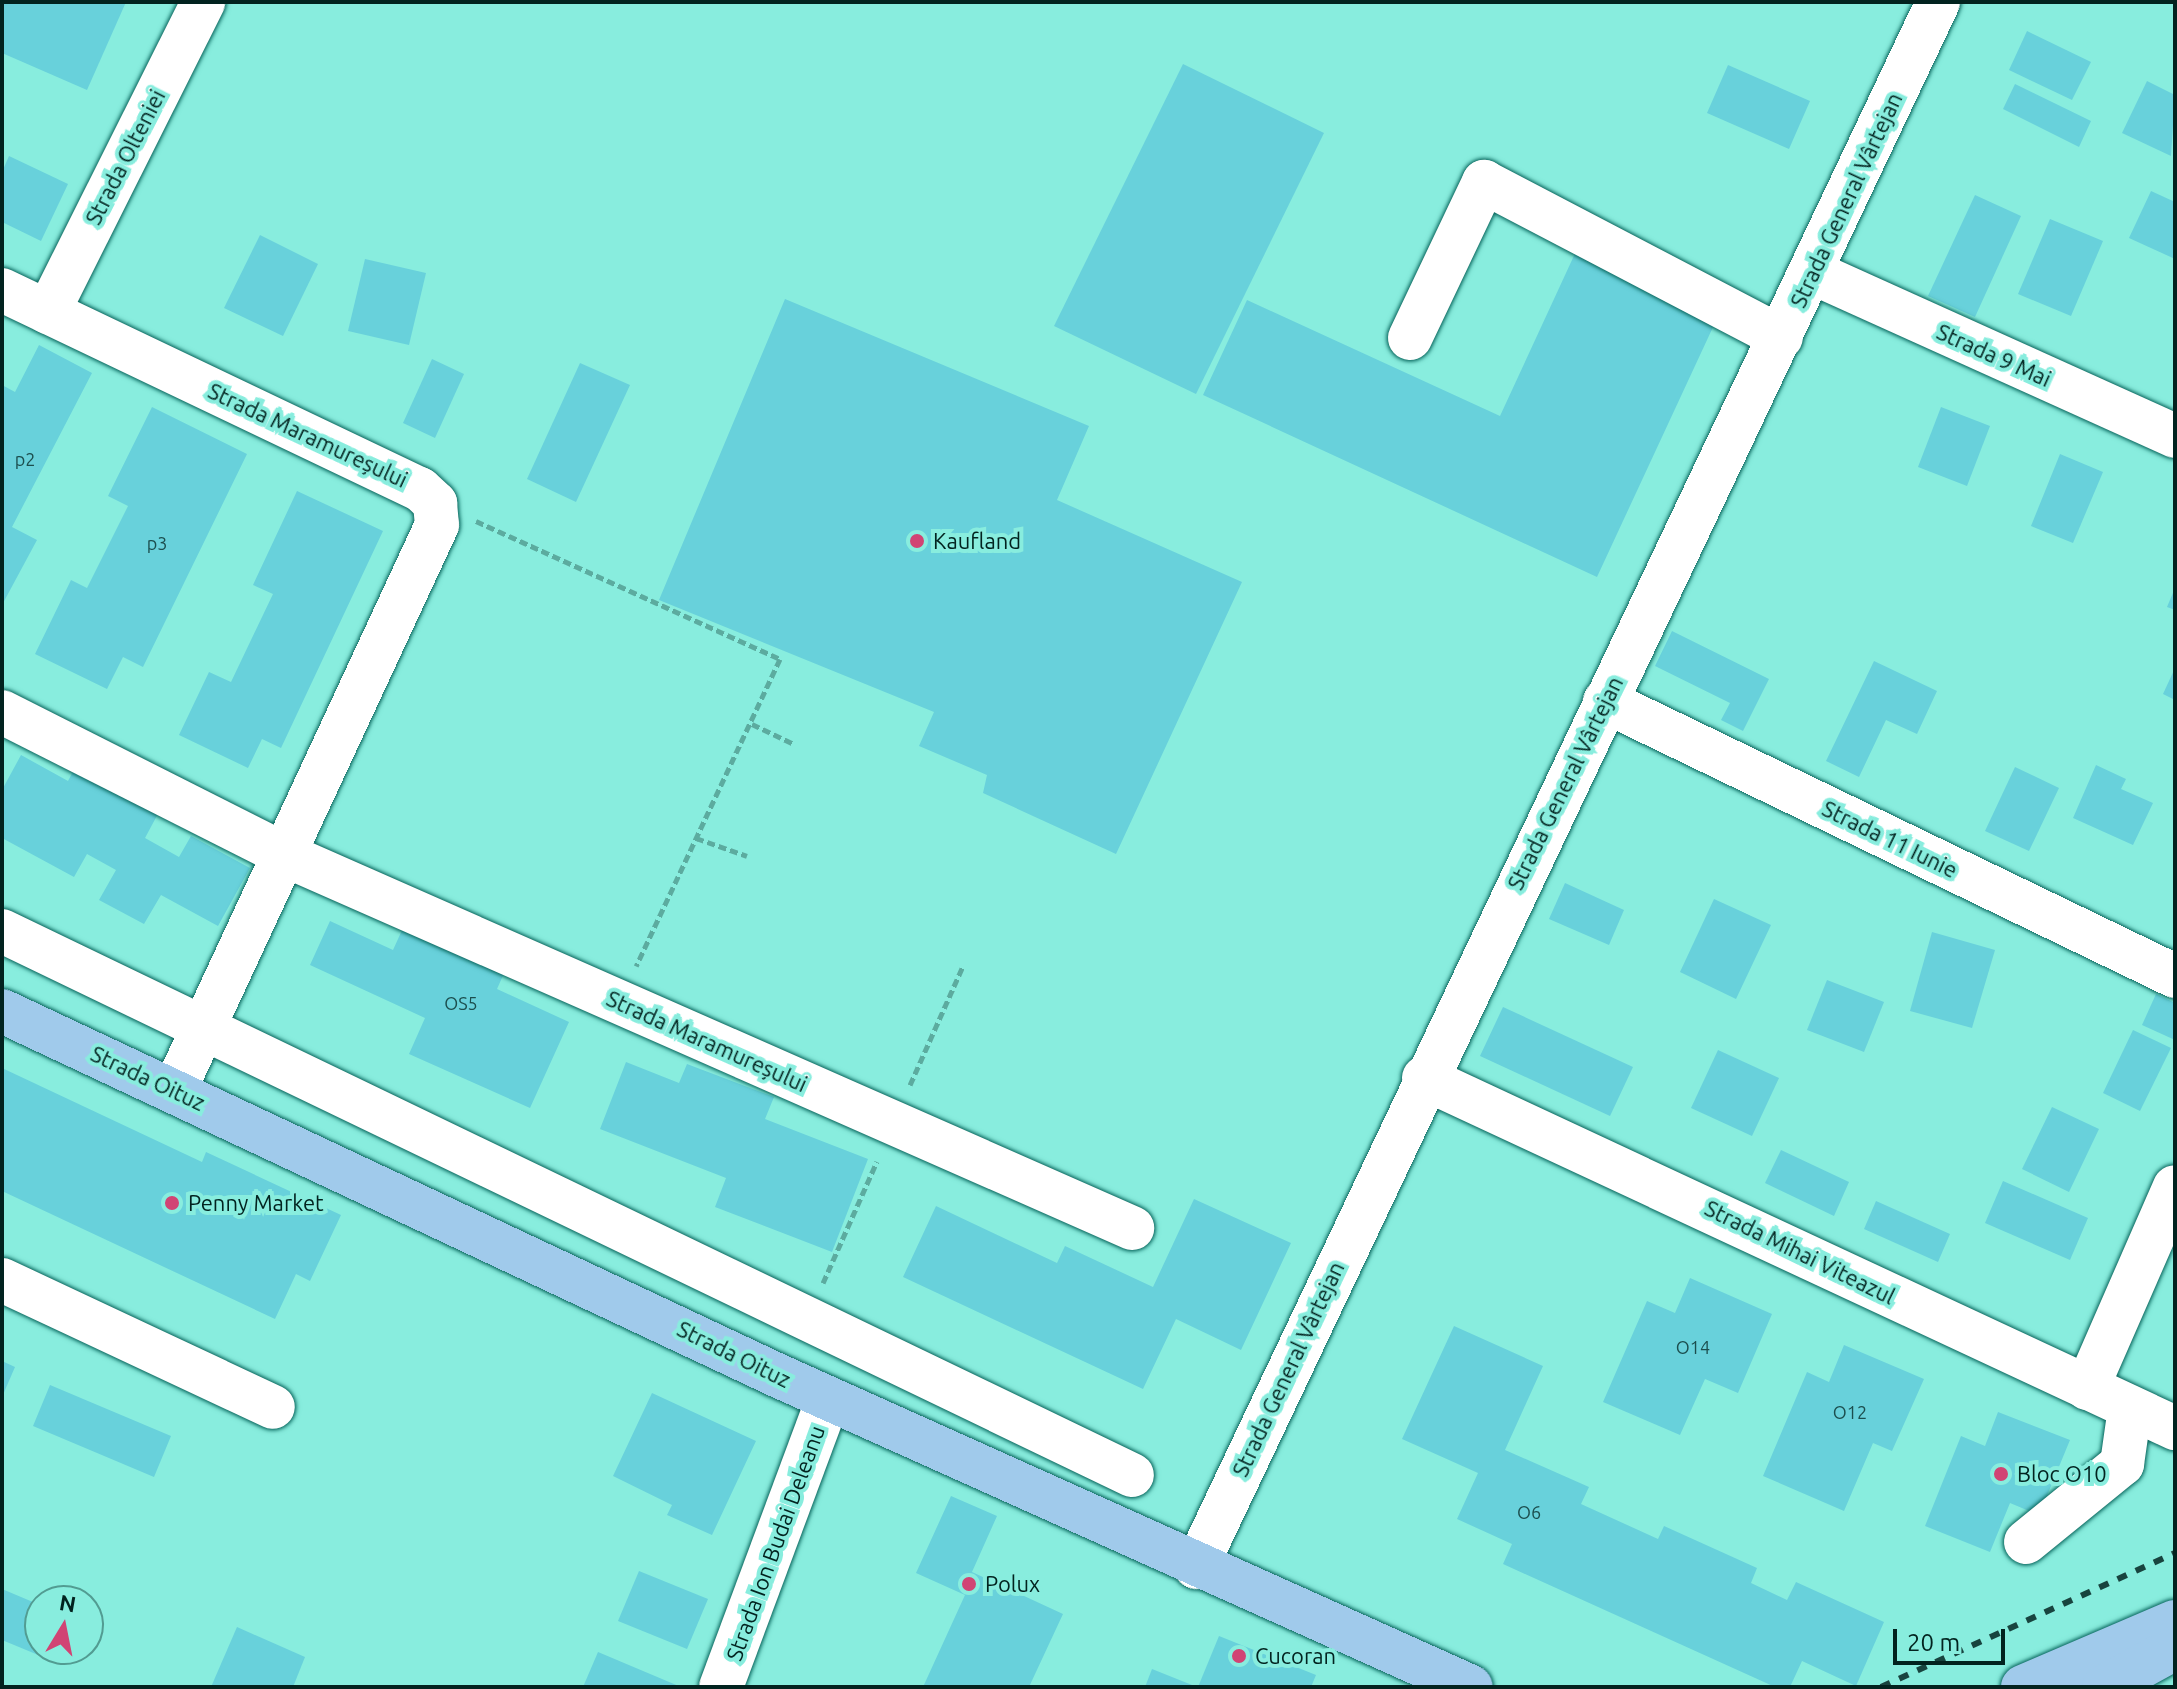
<!DOCTYPE html>
<html>
<head>
<meta charset="utf-8">
<style>
	body { margin:0 }
	#map { position:relative; width:2177px; height:1689px; overflow:hidden; background:#88edde; font-family:Ubuntu,sans-serif }
	div>[style] { position:absolute }
	[style*='--x'] { left:calc(var(--x)*1px); top:calc(var(--y)*1px); width:calc(var(--w)*1px); rotate:calc(var(--a)*1deg) }
	.building>* { inset:0; background:#68d1db }
	.path>* { height:5px; margin-top:-2.5px; transform-origin:0; background:repeating-linear-gradient(90deg,#5cab9f 0 8px,transparent 0 12px) }
	.roads { filter:drop-shadow(0 0 2px #06635a) drop-shadow(0 0 2px #06635a) }
	.minor>* { height:44px; margin:-22px; padding:0 22px; transform-origin:22px; border-radius:22px; background:#fff }
	.major>* { height:44px; margin:-22px; padding:0 22px; transform-origin:22px; border-radius:22px; background:#a0caeb }
	.rail>* { height:6px; margin-top:-3px; transform-origin:0; background:repeating-linear-gradient(90deg,#18443f 0 10px,transparent 0 20px) }
	.dots>* { width:22px; height:22px; translate:-50% -50%; box-sizing:border-box; border:4px solid #88edde; border-radius:50% }
	span { translate:-50% -50%; white-space:nowrap; text-align:center; line-height:1.15; -webkit-text-stroke:8px #88edde; paint-order:stroke }
	.number-label { font-size:18px; color:#1c4e4e }
	.number-label span { -webkit-text-stroke-width:0 }
	.street-label { font-size:22px; color:#02231f }
	.poi-label { font-size:22px; color:#02231f }
	.left { translate:0 -50%; text-align:left }
	.frame { position:absolute; inset:0; border:4px solid #02231f; pointer-events:none }
	.north { position:absolute; left:24px; top:1585px; width:80px; height:80px; box-sizing:border-box; background:#88edde; border:2px solid #529c92; border-radius:50%; rotate:10deg; font-size:22px; font-weight:700; line-height:32px; text-align:center; color:#02231f }
	.north::after { content:''; display:block; margin:auto; width:28px; height:36px; background:#d14474; clip-path:polygon(50% 0,100% 100%,50% 72%,0 100%) }
	.scale { position:absolute; left:1893px; top:1629px; width:112px; height:36px; box-sizing:border-box; border:4px solid #02231f; border-top:0; padding-left:10px; font-size:24px; line-height:28px; white-space:nowrap; color:#02231f; -webkit-text-stroke:6px #88edde; paint-order:stroke }
</style>
</head>
<body>
<div id="map">
	<div class="building">
		<i style="clip-path:polygon(2px 2px,126px 2px,87px 90px,2px 53px)"></i>
		<i style="clip-path:polygon(2027px 31px,2091px 62px,2072px 100px,2009px 70px)"></i>
		<i style="clip-path:polygon(1183px 64px,1324px 133px,1196px 394px,1054px 326px)"></i>
		<i style="clip-path:polygon(1728px 65px,1810px 101px,1789px 149px,1707px 113px)"></i>
		<i style="clip-path:polygon(2147px 81px,2175px 95px,2171px 156px,2122px 133px)"></i>
		<i style="clip-path:polygon(2015px 84px,2091px 121px,2079px 147px,2003px 109px)"></i>
		<i style="clip-path:polygon(9px 156px,68px 184px,41px 241px,2px 222px,2px 172px)"></i>
		<i style="clip-path:polygon(2151px 191px,2175px 202px,2175px 259px,2129px 238px)"></i>
		<i style="clip-path:polygon(1975px 195px,2021px 216px,1975px 317px,1928px 296px)"></i>
		<i style="clip-path:polygon(2050px 219px,2103px 241px,2071px 316px,2018px 294px)"></i>
		<i style="clip-path:polygon(260px 235px,318px 264px,283px 336px,224px 308px)"></i>
		<i style="clip-path:polygon(1578px 247px,1720px 312px,1597px 577px,1203px 395px,1247px 300px,1500px 416px)"></i>
		<i style="clip-path:polygon(365px 259px,426px 273px,409px 345px,348px 331px)"></i>
		<i style="clip-path:polygon(785px 299px,1089px 426px,1057px 500px,1242px 582px,1116px 854px,983px 793px,987px 775px,919px 746px,934px 712px,659px 600px)"></i>
		<i style="clip-path:polygon(39px 345px,92px 373px,12px 527px,37px 540px,2px 605px,2px 385px,15px 392px)"></i>
		<i style="clip-path:polygon(432px 359px,464px 374px,435px 438px,403px 423px)"></i>
		<i style="clip-path:polygon(580px 363px,630px 385px,576px 502px,527px 479px)"></i>
		<i style="clip-path:polygon(152px 407px,247px 454px,143px 667px,123px 657px,107px 689px,35px 654px,71px 580px,87px 588px,128px 506px,108px 496px)"></i>
		<i style="clip-path:polygon(1941px 407px,1990px 426px,1967px 486px,1918px 467px)"></i>
		<i style="clip-path:polygon(2060px 454px,2103px 472px,2073px 543px,2031px 526px)"></i>
		<i style="clip-path:polygon(297px 491px,383px 531px,281px 748px,262px 739px,248px 768px,179px 735px,209px 672px,231px 682px,273px 594px,253px 585px)"></i>
		<i style="clip-path:polygon(2175px 588px,2175px 610px,2167px 607px)"></i>
		<i style="clip-path:polygon(1672px 631px,1769px 679px,1743px 731px,1721px 720px,1730px 703px,1655px 666px)"></i>
		<i style="clip-path:polygon(1874px 661px,1937px 691px,1917px 734px,1886px 720px,1859px 777px,1826px 761px)"></i>
		<i style="clip-path:polygon(2175px 668px,2175px 700px,2163px 694px)"></i>
		<i style="clip-path:polygon(21px 755px,68px 781px,77px 764px,160px 810px,145px 838px,179px 857px,191px 836px,250px 868px,218px 926px,161px 895px,144px 924px,99px 900px,116px 870px,87px 854px,74px 877px,2px 838px,2px 790px)"></i>
		<i style="clip-path:polygon(2096px 765px,2126px 779px,2121px 789px,2153px 803px,2133px 845px,2073px 818px)"></i>
		<i style="clip-path:polygon(2015px 767px,2059px 788px,2029px 851px,1985px 831px)"></i>
		<i style="clip-path:polygon(1565px 883px,1624px 910px,1609px 945px,1549px 919px)"></i>
		<i style="clip-path:polygon(1714px 899px,1771px 925px,1736px 999px,1680px 972px)"></i>
		<i style="clip-path:polygon(408px 917px,509px 962px,497px 989px,569px 1022px,530px 1108px,409px 1054px,425px 1018px,310px 965px,330px 921px,393px 950px)"></i>
		<i style="clip-path:polygon(1932px 932px,1995px 950px,1972px 1028px,1910px 1011px)"></i>
		<i style="clip-path:polygon(1827px 980px,1884px 1002px,1864px 1052px,1807px 1030px)"></i>
		<i style="clip-path:polygon(2156px 994px,2175px 1003px,2175px 1040px,2142px 1025px)"></i>
		<i style="clip-path:polygon(1503px 1007px,1633px 1067px,1610px 1116px,1480px 1056px)"></i>
		<i style="clip-path:polygon(2133px 1030px,2171px 1048px,2140px 1111px,2103px 1093px)"></i>
		<i style="clip-path:polygon(1718px 1050px,1779px 1078px,1752px 1136px,1691px 1108px)"></i>
		<i style="clip-path:polygon(626px 1062px,679px 1083px,687px 1064px,774px 1097px,765px 1119px,868px 1159px,832px 1252px,715px 1207px,726px 1178px,600px 1129px)"></i>
		<i style="clip-path:polygon(2px 1068px,202px 1162px,206px 1152px,341px 1215px,310px 1281px,296px 1274px,275px 1319px,2px 1191px)"></i>
		<i style="clip-path:polygon(2052px 1107px,2099px 1129px,2069px 1192px,2022px 1169px)"></i>
		<i style="clip-path:polygon(1781px 1150px,1849px 1182px,1834px 1216px,1765px 1183px)"></i>
		<i style="clip-path:polygon(2003px 1181px,2088px 1218px,2070px 1260px,1985px 1223px)"></i>
		<i style="clip-path:polygon(1194px 1199px,1291px 1243px,1241px 1350px,1176px 1319px,1143px 1389px,903px 1277px,936px 1206px,1057px 1263px,1065px 1246px,1153px 1287px)"></i>
		<i style="clip-path:polygon(1876px 1201px,1950px 1234px,1938px 1262px,1864px 1229px)"></i>
		<i style="clip-path:polygon(1690px 1278px,1772px 1314px,1738px 1393px,1705px 1379px,1680px 1435px,1603px 1402px,1647px 1301px,1675px 1313px)"></i>
		<i style="clip-path:polygon(1454px 1326px,1543px 1366px,1505px 1450px,1589px 1487px,1581px 1504px,1658px 1539px,1664px 1526px,1757px 1568px,1751px 1583px,1787px 1600px,1796px 1582px,1884px 1622px,1856px 1686px,1802px 1661px,1790px 1687px,1775px 1687px,1503px 1564px,1512px 1544px,1457px 1519px,1478px 1473px,1402px 1439px)"></i>
		<i style="clip-path:polygon(1844px 1345px,1924px 1379px,1892px 1451px,1873px 1443px,1844px 1511px,1763px 1476px,1807px 1372px,1829px 1382px)"></i>
		<i style="clip-path:polygon(2px 1361px,15px 1367px,2px 1397px)"></i>
		<i style="clip-path:polygon(50px 1385px,171px 1436px,154px 1477px,33px 1426px)"></i>
		<i style="clip-path:polygon(652px 1393px,756px 1441px,712px 1535px,667px 1515px,672px 1505px,613px 1476px)"></i>
		<i style="clip-path:polygon(1998px 1412px,2070px 1440px,2039px 1515px,2010px 1503px,1990px 1552px,1925px 1526px,1961px 1436px,1985px 1446px)"></i>
		<i style="clip-path:polygon(951px 1496px,997px 1516px,972px 1572px,1063px 1614px,1029px 1687px,923px 1687px,965px 1595px,916px 1573px)"></i>
		<i style="clip-path:polygon(639px 1571px,708px 1599px,687px 1649px,618px 1621px)"></i>
		<i style="clip-path:polygon(2px 1589px,40px 1605px,40px 1649px,66px 1649px,60px 1664px,2px 1640px)"></i>
		<i style="clip-path:polygon(237px 1627px,305px 1657px,293px 1687px,211px 1687px)"></i>
		<i style="clip-path:polygon(1219px 1636px,1316px 1675px,1311px 1687px,1198px 1687px)"></i>
		<i style="clip-path:polygon(598px 1652px,681px 1687px,583px 1687px)"></i>
		<i style="clip-path:polygon(1152px 1669px,1197px 1687px,1145px 1687px)"></i>
	</div>
	<div class="path">
		<i style="--x:476;--y:521;--w:334;--a:24.4"></i>
		<i style="--x:780;--y:659;--w:339;--a:115.1"></i>
		<i style="--x:752;--y:724;--w:47;--a:25.5"></i>
		<i style="--x:696;--y:838;--w:54;--a:19.4"></i>
		<i style="--x:910;--y:1085;--w:130;--a:-66"></i>
		<i style="--x:823;--y:1283;--w:133;--a:-66.1"></i>
	</div>
	<div class="roads">
		<div class="minor">
			<i style="--x:1814;--y:273;--w:396;--a:24.3"></i>
			<i style="--x:2;--y:290;--w:463;--a:25.5"></i>
			<i style="--x:420;--y:489;--w:21;--a:43"></i>
			<i style="--x:435;--y:503;--w:22;--a:85"></i>
			<i style="--x:437;--y:525;--w:624;--a:114.92"></i>
			<i style="--x:48;--y:312;--w:347;--a:-63.4"></i>
			<i style="--x:1410;--y:338;--w:173;--a:-64.6"></i>
			<i style="--x:1484;--y:182;--w:335;--a:27.6"></i>
			<i style="--x:1605;--y:701;--w:633;--a:25.76"></i>
			<i style="--x:2;--y:712;--w:315;--a:26.8"></i>
			<i style="--x:283;--y:854;--w:928;--a:23.77"></i>
			<i style="--x:2;--y:931;--w:1254;--a:25.71"></i>
			<i style="--x:1424;--y:1078;--w:829;--a:24.99"></i>
			<i style="--x:2;--y:1280;--w:299;--a:25.1"></i>
			<i style="--x:2087;--y:1388;--w:219;--a:-66.4"></i>
			<i style="--x:2026;--y:1542;--w:124;--a:-39.1"></i>
			<i style="--x:2122;--y:1464;--w:57;--a:-81.9"></i>
			<i style="--x:1196;--y:1567;--w:1732;--a:-64.63"></i>
			<i style="--x:721;--y:1687;--w:307;--a:-69.6"></i>
		</div>
		<div class="major">
			<i style="--x:2;--y:1011;--w:861;--a:25.17"></i>
			<i style="--x:781;--y:1377;--w:756;--a:24.19"></i>
			<i style="--x:2023;--y:1687;--w:165;--a:-23.2"></i>
			<i style="--x:2104;--y:1687;--w:81;--a:-28.8"></i>
		</div>
	</div>
	<div class="rail">
		<i style="--x:1881;--y:1687;--w:323;--a:-24.5"></i>
	</div>
	<div class="dots">
		<i style="left:917px;top:541px;background:#d14474"></i>
		<i style="left:172px;top:1203px;background:#d14474"></i>
		<i style="left:2001px;top:1474px;background:#d14474"></i>
		<i style="left:969px;top:1584px;background:#d14474"></i>
		<i style="left:1239px;top:1656px;background:#d14474"></i>
	</div>
	<div class="number-label">
		<span style="left:25px;top:459px">p2</span>
		<span style="left:157px;top:543px">p3</span>
		<span style="left:461px;top:1003px">OS5</span>
		<span style="left:1693px;top:1347px">O14</span>
		<span style="left:1850px;top:1412px">O12</span>
		<span style="left:1529px;top:1512px">O6</span>
	</div>
	<div class="street-label">
		<span style="left:125px;top:157px;rotate:-63deg">Strada Olteniei</span>
		<span style="left:1846px;top:200px;rotate:-65deg">Strada General Vârtejan</span>
		<span style="left:1994px;top:355px;rotate:24deg">Strada 9 Mai</span>
		<span style="left:308px;top:435px;rotate:25deg">Strada Maramureșului</span>
		<span style="left:1565px;top:783px;rotate:-64deg">Strada General Vârtejan</span>
		<span style="left:1890px;top:839px;rotate:26deg">Strada 11 Iunie</span>
		<span style="left:707px;top:1041px;rotate:24deg">Strada Maramureșului</span>
		<span style="left:148px;top:1078px;rotate:25deg">Strada Oituz</span>
		<span style="left:1800px;top:1252px;rotate:26deg">Strada Mihai Viteazul</span>
		<span style="left:734px;top:1354px;rotate:26deg">Strada Oituz</span>
		<span style="left:1288px;top:1369px;rotate:-65deg">Strada General Vârtejan</span>
		<span style="left:775px;top:1543px;rotate:-70deg">Strada Ion Budai Deleanu</span>
	</div>
	<div class="poi-label">
		<span class="left" style="left:933px;top:541px">Kaufland</span>
		<span class="left" style="left:188px;top:1203px">Penny Market</span>
		<span class="left" style="left:2017px;top:1474px">Bloc O10</span>
		<span class="left" style="left:985px;top:1584px">Polux</span>
		<span class="left" style="left:1255px;top:1656px">Cucoran</span>
	</div>
	<div class="frame"></div>
	<div class="north">N</div>
	<div class="scale">20 m</div>
</div>
</body>
</html>
